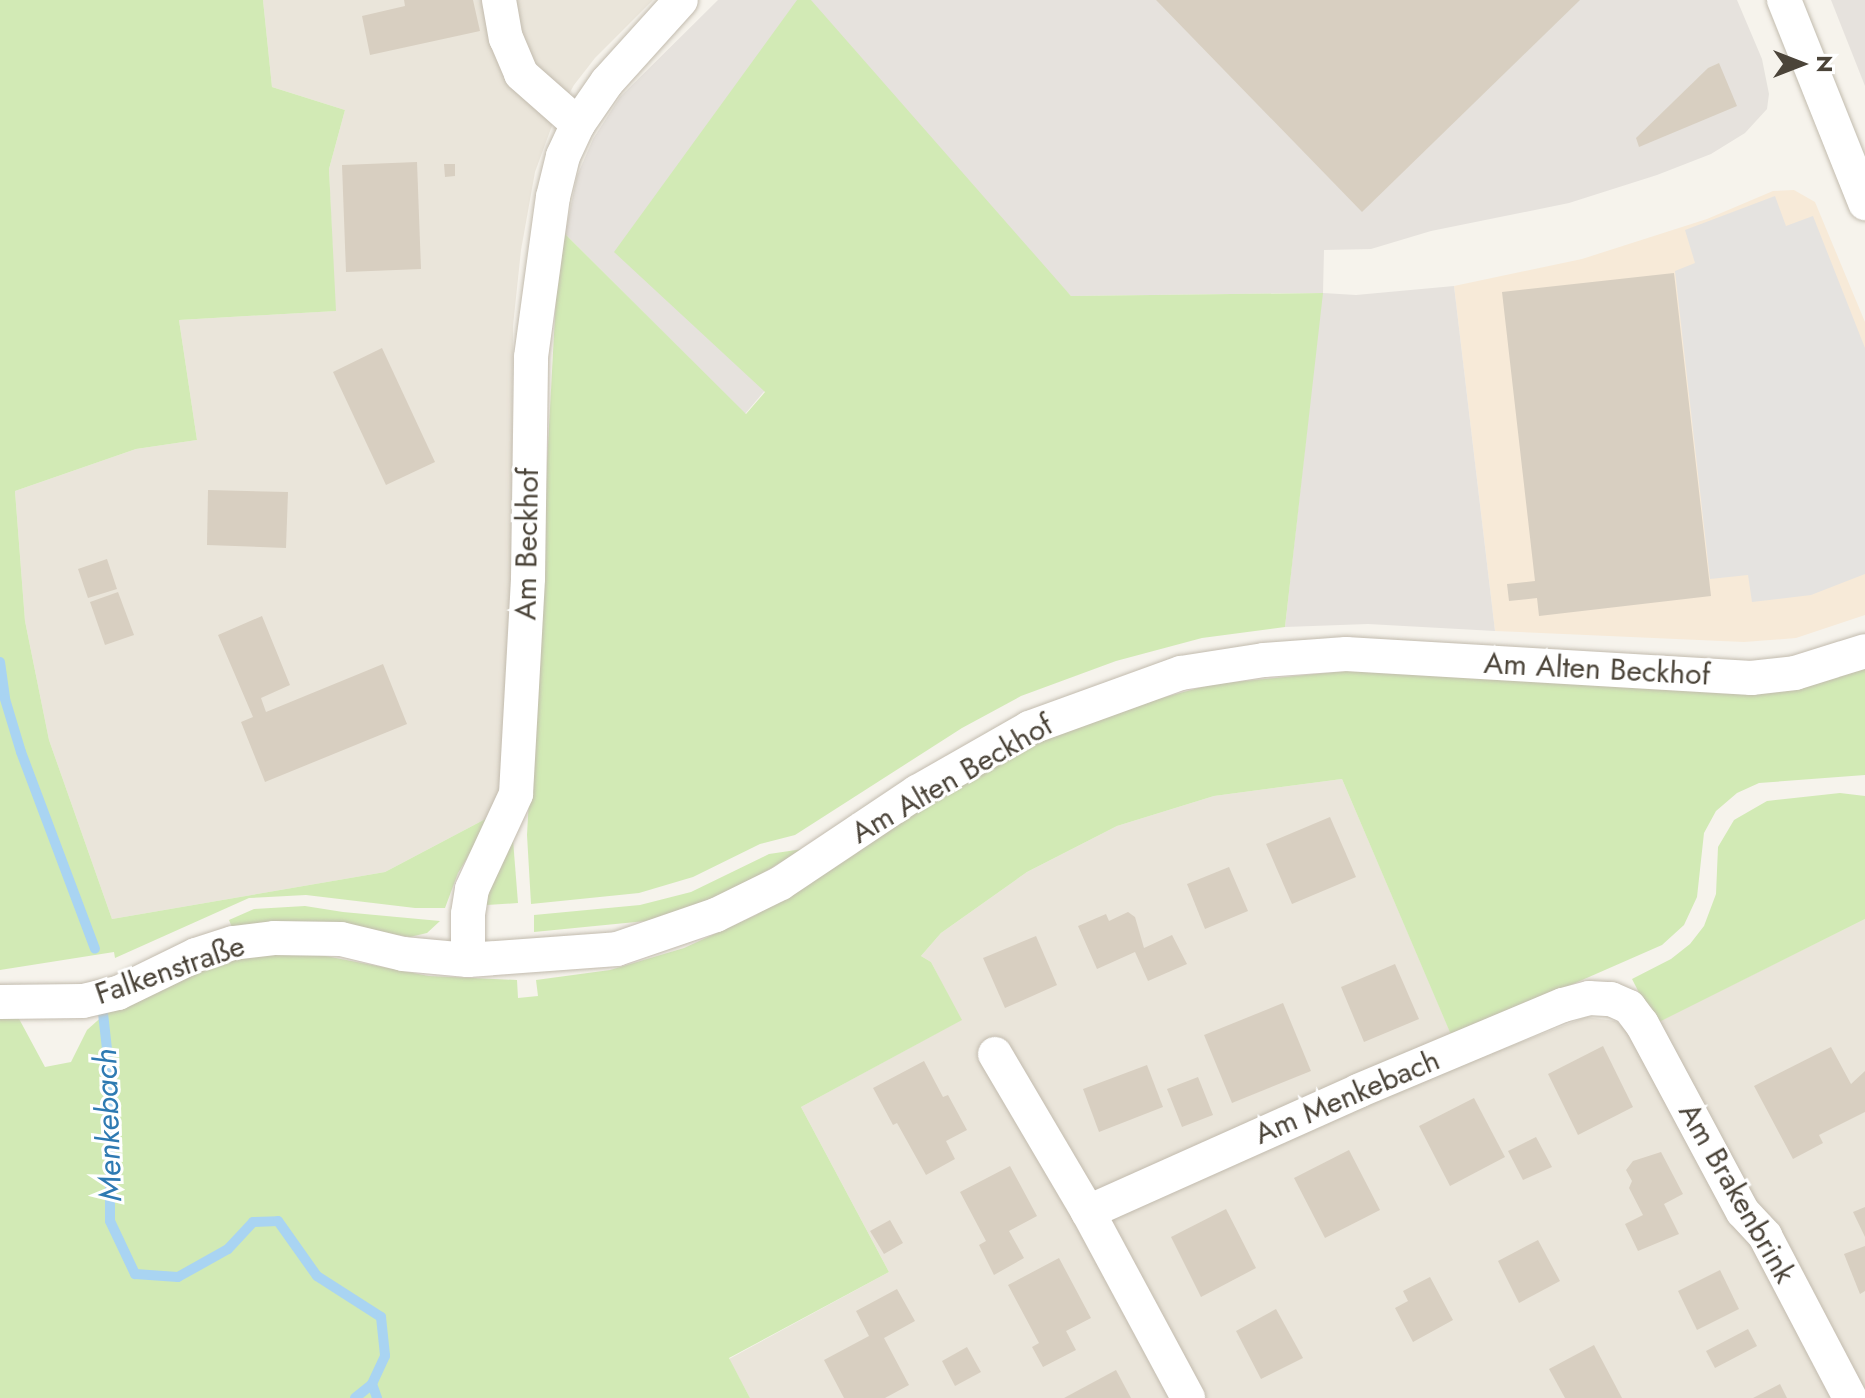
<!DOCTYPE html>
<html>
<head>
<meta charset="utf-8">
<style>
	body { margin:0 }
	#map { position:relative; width:1865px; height:1398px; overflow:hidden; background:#f6f3ec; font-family:Jost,sans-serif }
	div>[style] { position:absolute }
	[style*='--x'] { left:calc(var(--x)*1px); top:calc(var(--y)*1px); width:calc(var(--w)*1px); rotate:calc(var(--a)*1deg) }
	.residential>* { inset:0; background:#eae5da }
	.commercial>* { inset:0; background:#f7ead8 }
	.industrial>* { inset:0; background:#e6e2dd }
	.green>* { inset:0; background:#d2eab5 }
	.parking>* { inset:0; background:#e5e3e0 }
	.stream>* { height:10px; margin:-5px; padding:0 5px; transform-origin:5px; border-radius:5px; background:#a9d4f2 }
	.building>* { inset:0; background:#d8cfc1 }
	.roads { filter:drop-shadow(0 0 2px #c2bbae) drop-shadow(0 0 2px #c2bbae) }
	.minor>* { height:34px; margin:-17px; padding:0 17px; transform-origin:17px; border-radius:17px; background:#fff }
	span { translate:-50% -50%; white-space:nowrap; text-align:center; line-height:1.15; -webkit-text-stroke:6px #fff; paint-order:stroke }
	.street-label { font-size:30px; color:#4b4439 }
	.water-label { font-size:32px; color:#2e7ab2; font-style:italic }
	.north { position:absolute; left:1761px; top:24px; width:80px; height:80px; -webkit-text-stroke:6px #fff; paint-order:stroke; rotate:90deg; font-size:22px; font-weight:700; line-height:32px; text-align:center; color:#4b4439 }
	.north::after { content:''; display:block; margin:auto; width:28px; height:36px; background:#4b4439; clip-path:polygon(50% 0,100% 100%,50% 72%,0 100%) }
</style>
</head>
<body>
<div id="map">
	<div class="residential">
		<i style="clip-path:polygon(263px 0,653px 0,595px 58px,574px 85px,553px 123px,535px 172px,521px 250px,513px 326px,511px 571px,499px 797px,493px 815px,385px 872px,112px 919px,49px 740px,25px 621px,15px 491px,136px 449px,197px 440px,179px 320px,335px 311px,329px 169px,345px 110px,272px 87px)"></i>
		<i style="clip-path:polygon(1342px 779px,1464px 1064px,1586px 1017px,1615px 1021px,1633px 1034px,1865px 919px,1865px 1398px,750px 1398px,729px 1359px,889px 1272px,801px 1107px,961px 1020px,931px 962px,921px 956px,941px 933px,1027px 872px,1117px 826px,1214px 796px)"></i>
	</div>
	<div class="commercial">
		<i style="clip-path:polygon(1794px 190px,1815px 202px,1865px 322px,1865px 615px,1796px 638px,1744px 642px,1495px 631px,1454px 286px,1582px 259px,1707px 219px,1773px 191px)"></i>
	</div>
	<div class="industrial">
		<i style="clip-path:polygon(718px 0,1737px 0,1762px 59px,1769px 94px,1767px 109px,1745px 133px,1711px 154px,1657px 175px,1569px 203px,1431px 231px,1371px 249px,1324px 250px,1323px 293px,1356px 295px,1454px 286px,1495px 631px,1368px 624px,1285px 627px,1322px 293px,1071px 296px,951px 171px,745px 414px,565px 234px,577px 176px,593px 139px,620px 97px)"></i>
		<i style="clip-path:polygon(1831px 0,1865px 0,1865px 86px)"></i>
	</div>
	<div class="green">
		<i style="clip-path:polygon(0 0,263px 0,272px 87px,345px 110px,329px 169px,336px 311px,179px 320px,197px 440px,136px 449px,15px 491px,25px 621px,49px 740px,112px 919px,385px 872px,493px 815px,458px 873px,445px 908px,415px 908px,306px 895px,249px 898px,115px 958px,114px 952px,0 970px)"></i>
		<i style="clip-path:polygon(797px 0,811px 0,1071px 296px,1323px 293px,1285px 627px,1202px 638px,1116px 661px,1021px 696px,962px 728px,795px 835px,760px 844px,693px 877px,639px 893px,531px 904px,527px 835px,556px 297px,565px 234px,746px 414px,765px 392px,614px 252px)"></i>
		<i style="clip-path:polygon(1865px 668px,1865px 775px,1759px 783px,1737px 793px,1716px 811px,1704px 833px,1697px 897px,1684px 925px,1662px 945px,1452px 1037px,1342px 779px,1214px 796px,1117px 826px,1027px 872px,941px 933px,921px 956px,931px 962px,962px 1020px,801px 1107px,889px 1272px,729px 1358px,750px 1398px,0 1398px,0 1015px,17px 1015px,45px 1067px,71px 1062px,87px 1030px,116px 1004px,237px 958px,305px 952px,429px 976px,517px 980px,518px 998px,538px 996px,536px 980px,610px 970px,684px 948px,756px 915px,938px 798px,1030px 746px,1110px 712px,1213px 684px,1345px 671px)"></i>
		<i style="clip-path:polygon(1840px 793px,1865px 796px,1865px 919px,1655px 1024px,1632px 979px,1671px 959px,1690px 944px,1704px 926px,1716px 894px,1718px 847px,1734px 820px,1767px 801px)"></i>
		<i style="clip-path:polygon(513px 840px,518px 903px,487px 905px,486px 887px)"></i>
		<i style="clip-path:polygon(803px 849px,731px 892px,698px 906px,646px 921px,534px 932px,534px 915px,640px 905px,691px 892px,769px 854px)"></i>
		<i style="clip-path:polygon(305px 906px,343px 912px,440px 921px,427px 933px,410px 937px,308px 922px,233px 930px,229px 920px,254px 909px)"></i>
	</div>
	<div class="parking">
		<i style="clip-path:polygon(1775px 196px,1786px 226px,1813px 216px,1865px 348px,1865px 574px,1811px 595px,1752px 602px,1748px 575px,1710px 579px,1675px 271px,1695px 263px,1685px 230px)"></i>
	</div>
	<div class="stream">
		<i style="--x:0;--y:662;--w:37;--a:82"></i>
		<i style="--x:5;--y:699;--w:55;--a:73.2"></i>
		<i style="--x:21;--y:752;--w:210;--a:69.4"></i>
		<i style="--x:103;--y:1013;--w:63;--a:83.7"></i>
		<i style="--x:110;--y:1076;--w:145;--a:90"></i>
		<i style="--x:110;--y:1221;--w:59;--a:64.7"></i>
		<i style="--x:135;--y:1274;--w:43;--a:4"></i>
		<i style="--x:178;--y:1277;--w:57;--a:-29.2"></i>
		<i style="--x:228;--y:1249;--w:37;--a:-47"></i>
		<i style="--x:253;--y:1222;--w:25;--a:-2"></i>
		<i style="--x:278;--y:1221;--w:67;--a:54.7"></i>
		<i style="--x:317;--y:1276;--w:76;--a:32.6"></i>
		<i style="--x:381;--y:1317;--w:39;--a:84"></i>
		<i style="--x:385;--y:1356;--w:31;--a:115"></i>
		<i style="--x:372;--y:1384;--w:15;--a:70"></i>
		<i style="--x:355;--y:1398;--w:22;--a:-39"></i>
	</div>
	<div class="building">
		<i style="clip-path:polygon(404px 0,473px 0,480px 31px,370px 55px,362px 16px,405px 6px)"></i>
		<i style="clip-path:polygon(1156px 0,1580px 0,1362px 212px)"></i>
		<i style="clip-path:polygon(1719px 63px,1737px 106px,1639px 147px,1636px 138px,1708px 68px)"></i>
		<i style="clip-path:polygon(417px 162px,421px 269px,346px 272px,342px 165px)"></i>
		<i style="clip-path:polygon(444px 164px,455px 164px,455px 176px,445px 177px)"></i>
		<i style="clip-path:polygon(1674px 273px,1711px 596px,1539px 616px,1537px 598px,1509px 601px,1507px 584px,1535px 581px,1502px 292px)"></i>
		<i style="clip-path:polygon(382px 348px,435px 462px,386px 485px,333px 372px)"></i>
		<i style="clip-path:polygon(208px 490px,288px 492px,286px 548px,207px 545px)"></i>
		<i style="clip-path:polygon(107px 559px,117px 589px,88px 598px,78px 569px)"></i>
		<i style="clip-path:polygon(118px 592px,134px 635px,105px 645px,90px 602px)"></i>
		<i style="clip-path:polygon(262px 616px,290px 685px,261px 698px,266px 712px,383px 664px,407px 724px,265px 782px,241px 722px,253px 717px,218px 635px)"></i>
		<i style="clip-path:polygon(1330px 817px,1356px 877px,1292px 904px,1266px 844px)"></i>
		<i style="clip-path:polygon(1229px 867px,1248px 911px,1205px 929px,1187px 884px)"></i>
		<i style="clip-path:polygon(1128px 912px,1135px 917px,1144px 948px,1172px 935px,1187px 964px,1148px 981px,1135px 952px,1097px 969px,1078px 926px,1106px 914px,1109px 921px)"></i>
		<i style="clip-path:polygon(1036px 936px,1057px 985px,1005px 1008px,983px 958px)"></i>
		<i style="clip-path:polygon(1395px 964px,1419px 1019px,1364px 1042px,1341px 987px)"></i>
		<i style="clip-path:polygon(1283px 1003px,1311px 1071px,1232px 1103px,1204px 1035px)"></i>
		<i style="clip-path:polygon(1603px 1046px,1633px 1107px,1578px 1135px,1548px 1074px)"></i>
		<i style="clip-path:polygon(1831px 1047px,1851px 1084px,1865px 1071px,1865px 1112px,1819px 1135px,1823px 1143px,1793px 1159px,1754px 1086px)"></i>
		<i style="clip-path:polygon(924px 1061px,943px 1097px,948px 1095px,967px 1130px,946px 1141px,955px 1159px,926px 1175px,897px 1123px,893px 1125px,873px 1088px)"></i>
		<i style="clip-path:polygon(1147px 1065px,1163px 1107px,1099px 1132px,1083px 1089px)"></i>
		<i style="clip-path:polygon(1198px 1077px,1213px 1115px,1182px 1127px,1167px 1089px)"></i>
		<i style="clip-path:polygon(1474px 1098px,1505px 1157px,1450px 1186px,1419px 1126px)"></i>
		<i style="clip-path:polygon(1536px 1137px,1552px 1167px,1523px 1180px,1508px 1151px)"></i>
		<i style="clip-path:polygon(1349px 1150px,1380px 1210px,1325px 1238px,1294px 1178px)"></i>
		<i style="clip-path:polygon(1661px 1152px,1683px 1194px,1664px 1204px,1679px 1234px,1638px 1251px,1625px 1224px,1643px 1215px,1629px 1188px,1632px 1181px,1626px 1170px,1633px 1161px)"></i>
		<i style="clip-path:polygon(1010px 1166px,1037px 1216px,1009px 1231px,1024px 1258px,994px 1275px,979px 1245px,986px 1241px,960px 1192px)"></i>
		<i style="clip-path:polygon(1865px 1207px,1865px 1237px,1853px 1212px)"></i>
		<i style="clip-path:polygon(1226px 1209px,1256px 1268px,1201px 1297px,1171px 1237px)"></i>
		<i style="clip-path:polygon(890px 1220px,903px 1243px,884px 1254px,870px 1231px)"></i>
		<i style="clip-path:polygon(1538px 1240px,1560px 1281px,1519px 1303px,1498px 1261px)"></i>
		<i style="clip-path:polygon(1865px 1246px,1865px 1291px,1860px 1294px,1844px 1254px)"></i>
		<i style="clip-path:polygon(1059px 1258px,1091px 1318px,1066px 1331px,1076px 1350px,1043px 1367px,1032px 1347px,1039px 1343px,1008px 1285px)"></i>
		<i style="clip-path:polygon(1720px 1270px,1739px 1309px,1697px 1330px,1678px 1291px)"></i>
		<i style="clip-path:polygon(1430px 1277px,1453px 1320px,1413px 1342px,1395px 1308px,1408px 1301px,1403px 1291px)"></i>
		<i style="clip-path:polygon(897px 1289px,915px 1321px,884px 1338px,909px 1385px,885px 1398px,844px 1398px,824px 1360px,869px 1336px,856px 1311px)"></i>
		<i style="clip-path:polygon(1276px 1309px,1303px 1358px,1261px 1379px,1236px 1331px)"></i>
		<i style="clip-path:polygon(1748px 1329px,1757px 1346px,1715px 1368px,1706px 1351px)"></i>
		<i style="clip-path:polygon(1594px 1345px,1622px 1398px,1565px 1398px,1549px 1369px)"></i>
		<i style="clip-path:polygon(967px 1347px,981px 1372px,955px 1386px,942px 1361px)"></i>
		<i style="clip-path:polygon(1116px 1370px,1131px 1398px,1064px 1398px)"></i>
		<i style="clip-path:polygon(1780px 1384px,1787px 1398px,1753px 1398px)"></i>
	</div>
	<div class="roads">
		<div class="minor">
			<i style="--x:499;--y:0;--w:39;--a:80"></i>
			<i style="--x:506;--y:38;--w:39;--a:67"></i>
			<i style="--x:521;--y:74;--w:76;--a:41.3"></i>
			<i style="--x:1784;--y:0;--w:219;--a:68.2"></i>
			<i style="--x:468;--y:960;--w:46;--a:-90"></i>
			<i style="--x:468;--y:914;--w:25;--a:-81"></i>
			<i style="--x:472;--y:889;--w:105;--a:-65.1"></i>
			<i style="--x:516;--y:794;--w:216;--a:-86.8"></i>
			<i style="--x:528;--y:578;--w:221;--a:-89.2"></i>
			<i style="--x:531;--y:357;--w:162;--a:-82.2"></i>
			<i style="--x:553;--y:197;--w:42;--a:-76.3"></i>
			<i style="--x:563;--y:156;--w:35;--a:-65"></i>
			<i style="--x:578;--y:124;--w:51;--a:-55.4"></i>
			<i style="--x:607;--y:82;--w:110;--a:-47.9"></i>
			<i style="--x:0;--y:1002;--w:83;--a:-0.7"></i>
			<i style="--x:83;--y:1001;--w:36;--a:-13"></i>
			<i style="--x:118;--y:993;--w:87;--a:-26"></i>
			<i style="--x:196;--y:955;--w:39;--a:-18"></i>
			<i style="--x:233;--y:943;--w:41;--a:-7"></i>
			<i style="--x:274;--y:938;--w:67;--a:0.9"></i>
			<i style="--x:341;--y:939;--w:64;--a:13.6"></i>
			<i style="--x:403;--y:954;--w:65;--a:5.3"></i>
			<i style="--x:468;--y:960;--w:149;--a:-4.2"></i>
			<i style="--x:617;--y:949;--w:105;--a:-19"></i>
			<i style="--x:716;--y:915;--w:72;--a:-26.2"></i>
			<i style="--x:781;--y:883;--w:164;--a:-33.8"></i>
			<i style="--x:917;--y:792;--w:129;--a:-29.7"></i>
			<i style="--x:1029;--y:728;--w:162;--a:-19.9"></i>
			<i style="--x:1181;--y:673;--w:84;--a:-8.9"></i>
			<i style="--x:1264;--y:660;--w:82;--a:-4.2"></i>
			<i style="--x:1346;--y:654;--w:406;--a:3.4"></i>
			<i style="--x:1751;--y:678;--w:44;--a:-6.5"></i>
			<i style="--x:1795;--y:673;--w:73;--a:-17.4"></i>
			<i style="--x:995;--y:1054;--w:183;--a:59.5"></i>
			<i style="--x:1088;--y:1212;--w:211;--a:61.7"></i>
			<i style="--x:1088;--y:1212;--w:296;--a:-24.1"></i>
			<i style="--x:1358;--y:1091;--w:222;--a:-22.8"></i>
			<i style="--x:1563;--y:1005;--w:27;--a:-15"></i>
			<i style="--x:1589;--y:998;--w:22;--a:3"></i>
			<i style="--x:1611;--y:999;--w:20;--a:24"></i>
			<i style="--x:1629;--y:1007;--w:21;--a:53"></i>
			<i style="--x:1642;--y:1024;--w:213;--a:61.8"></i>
			<i style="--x:1743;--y:1212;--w:33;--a:47"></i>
			<i style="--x:1765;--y:1236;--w:183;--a:62.3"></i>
		</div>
	</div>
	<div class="street-label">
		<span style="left:527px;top:544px;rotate:-89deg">Am Beckhof</span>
		<span style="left:1597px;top:669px;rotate:3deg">Am Alten Beckhof</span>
		<span style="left:952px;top:779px;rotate:-30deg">Am Alten Beckhof</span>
		<span style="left:170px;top:970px;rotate:-19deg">Falkenstraße</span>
		<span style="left:1347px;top:1097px;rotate:-23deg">Am Menkebach</span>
		<span style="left:1737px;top:1193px;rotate:60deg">Am Brakenbrink</span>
	</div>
	<div class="water-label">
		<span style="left:108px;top:1125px;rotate:-92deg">Menkebach</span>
	</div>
	<div class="north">N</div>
</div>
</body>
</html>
